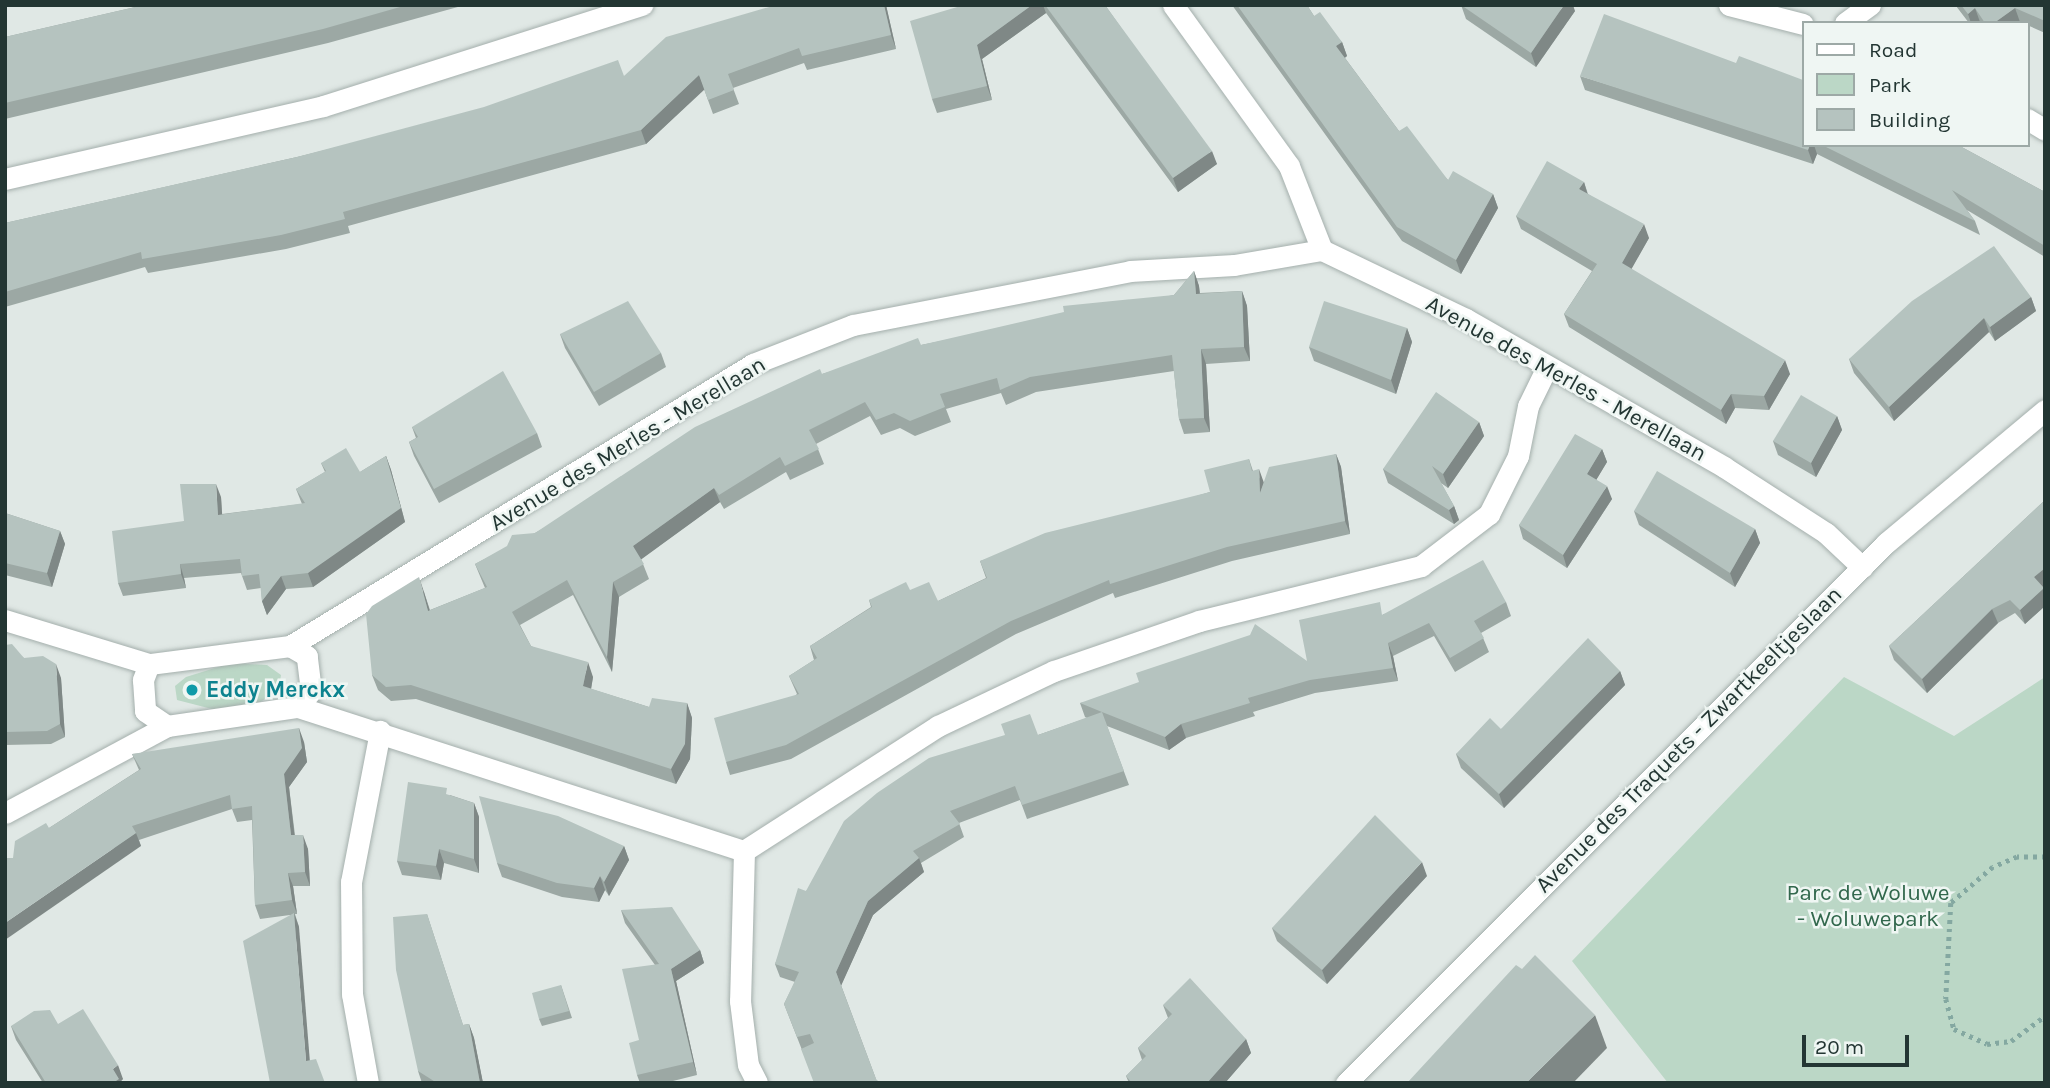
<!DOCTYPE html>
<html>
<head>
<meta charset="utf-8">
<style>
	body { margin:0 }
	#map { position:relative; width:2050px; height:1088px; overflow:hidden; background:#e0e8e5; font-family:Karla,sans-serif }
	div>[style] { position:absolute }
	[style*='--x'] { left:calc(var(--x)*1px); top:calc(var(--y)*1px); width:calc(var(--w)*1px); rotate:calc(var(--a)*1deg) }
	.green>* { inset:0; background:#bbd7c6 }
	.path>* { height:4.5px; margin-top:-2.25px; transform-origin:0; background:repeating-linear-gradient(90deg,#84a8a1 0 3.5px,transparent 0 8.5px) }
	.roads { filter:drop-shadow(0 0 2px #a4afac) drop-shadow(0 0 2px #a4afac) }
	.minor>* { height:21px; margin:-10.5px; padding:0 10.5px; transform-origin:10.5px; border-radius:10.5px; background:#fff }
	.wall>* { inset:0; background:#9ca8a4 }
	.shaded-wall>* { inset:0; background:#7f8886 }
	.building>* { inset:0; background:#b5c3bf }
	.dots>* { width:19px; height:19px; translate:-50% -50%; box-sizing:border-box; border:4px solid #eff6f3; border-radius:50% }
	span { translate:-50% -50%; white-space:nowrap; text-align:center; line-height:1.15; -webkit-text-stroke:5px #eff6f3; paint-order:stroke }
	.street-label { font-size:23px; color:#233633 }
	.culture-label { font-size:23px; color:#0d838f; font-weight:700 }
	.left { translate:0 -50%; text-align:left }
	.park-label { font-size:23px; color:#32684d }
	.frame { position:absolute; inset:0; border:7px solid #233633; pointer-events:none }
	.legend { position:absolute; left:1802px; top:21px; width:228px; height:126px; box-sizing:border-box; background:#eff6f3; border:2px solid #9da9a6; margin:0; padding:9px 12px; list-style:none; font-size:21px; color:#233633 }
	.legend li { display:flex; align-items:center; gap:14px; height:35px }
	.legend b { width:35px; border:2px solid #9da9a6 }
	.scale { position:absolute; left:1802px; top:1035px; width:107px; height:32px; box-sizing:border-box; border:4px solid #233633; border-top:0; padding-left:9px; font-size:21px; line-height:24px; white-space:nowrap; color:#233633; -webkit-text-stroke:5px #eff6f3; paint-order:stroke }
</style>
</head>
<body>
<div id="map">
	<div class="green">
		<i style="clip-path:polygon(231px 663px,267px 665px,281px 675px,279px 689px,259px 703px,216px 710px,177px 700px,175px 686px,186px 677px)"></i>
		<i style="clip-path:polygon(1844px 677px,1954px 736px,2045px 677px,2045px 1083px,1668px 1083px,1572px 961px)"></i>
	</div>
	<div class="path">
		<i style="--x:2045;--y:857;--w:28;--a:180"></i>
		<i style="--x:2017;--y:857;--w:26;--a:157"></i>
		<i style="--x:1993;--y:867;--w:55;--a:139.4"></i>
		<i style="--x:1951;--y:903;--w:96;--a:93"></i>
		<i style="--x:1946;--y:999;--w:31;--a:75"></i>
		<i style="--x:1954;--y:1029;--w:36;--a:24"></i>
		<i style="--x:1987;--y:1044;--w:24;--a:-7"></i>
		<i style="--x:2011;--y:1041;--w:42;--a:-36.3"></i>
	</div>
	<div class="roads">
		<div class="minor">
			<i style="--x:1173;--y:5;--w:198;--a:54.2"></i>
			<i style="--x:1289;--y:166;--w:90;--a:68.6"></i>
			<i style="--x:1729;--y:5;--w:76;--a:14.4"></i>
			<i style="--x:1845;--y:23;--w:31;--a:-36"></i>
			<i style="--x:2027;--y:119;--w:21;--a:31"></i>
			<i style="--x:5;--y:179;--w:326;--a:-12.9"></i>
			<i style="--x:323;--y:106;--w:335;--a:-17.6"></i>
			<i style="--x:5;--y:620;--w:151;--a:17"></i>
			<i style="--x:290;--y:646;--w:542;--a:-31.34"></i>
			<i style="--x:753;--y:364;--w:107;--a:-21.3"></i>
			<i style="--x:853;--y:325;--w:282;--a:-11"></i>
			<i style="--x:1130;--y:271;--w:104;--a:-3.3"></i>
			<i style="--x:1234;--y:265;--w:89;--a:-9.7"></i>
			<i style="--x:1322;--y:250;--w:160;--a:25.6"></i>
			<i style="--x:1466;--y:319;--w:297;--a:29.8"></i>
			<i style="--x:1724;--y:467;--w:121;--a:32.9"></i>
			<i style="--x:1826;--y:533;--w:50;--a:43.4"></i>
			<i style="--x:298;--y:707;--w:21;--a:-51"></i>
			<i style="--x:311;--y:691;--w:35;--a:-97"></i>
			<i style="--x:307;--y:656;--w:20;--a:-150"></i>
			<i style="--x:290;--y:646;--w:142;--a:172.7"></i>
			<i style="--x:149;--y:664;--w:17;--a:111"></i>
			<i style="--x:143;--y:680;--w:31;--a:86"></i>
			<i style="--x:145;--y:711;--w:27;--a:34"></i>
			<i style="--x:167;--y:726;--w:132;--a:-8.3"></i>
			<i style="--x:298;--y:707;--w:469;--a:17.9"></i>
			<i style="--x:744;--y:851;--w:150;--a:91.5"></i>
			<i style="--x:740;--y:1001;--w:64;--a:82.9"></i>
			<i style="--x:748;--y:1065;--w:20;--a:63"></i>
			<i style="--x:5;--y:813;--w:184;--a:-28.2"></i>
			<i style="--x:744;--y:851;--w:231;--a:-32.8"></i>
			<i style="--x:938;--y:726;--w:128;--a:-25.4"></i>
			<i style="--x:1054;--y:671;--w:153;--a:-19"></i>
			<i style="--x:1199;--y:621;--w:229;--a:-13.9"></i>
			<i style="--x:1421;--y:566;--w:86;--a:-37.4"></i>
			<i style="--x:1489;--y:514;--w:65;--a:-63.4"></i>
			<i style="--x:1518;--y:456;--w:51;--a:-78.7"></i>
			<i style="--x:1528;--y:406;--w:43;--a:-64"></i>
			<i style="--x:368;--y:1083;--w:90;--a:-100.2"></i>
			<i style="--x:352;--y:994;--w:112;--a:-90.5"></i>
			<i style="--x:351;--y:882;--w:154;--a:-79.1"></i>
			<i style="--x:1346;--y:1083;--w:764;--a:-45"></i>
			<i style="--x:1886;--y:543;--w:207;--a:-39.9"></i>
		</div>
	</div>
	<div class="wall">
		<i style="clip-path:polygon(144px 5px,465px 5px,328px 43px,5px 119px,5px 37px)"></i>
		<i style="clip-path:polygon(886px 5px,896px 49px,807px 70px,804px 63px,733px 88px,739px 104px,713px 114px,704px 89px,646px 144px,348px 226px,350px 233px,286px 249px,148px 273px,145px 267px,5px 307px,5px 223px,297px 157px,624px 76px)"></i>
		<i style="clip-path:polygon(964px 5px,1105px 5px,1217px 164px,1178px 192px,1046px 13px,982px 59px,992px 100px,937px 113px,932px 99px)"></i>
		<i style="clip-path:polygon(1232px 5px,1307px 5px,1314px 16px,1342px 42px,1347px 56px,1345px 58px,1399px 131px,1448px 180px,1493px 194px,1498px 208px,1461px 274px,1402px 241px)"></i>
		<i style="clip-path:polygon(1461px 5px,1575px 11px,1536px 67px,1466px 19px)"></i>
		<i style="clip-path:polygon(2045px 5px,2045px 33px,2027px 25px,2027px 23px,2020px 22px,2019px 23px,1981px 23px,1980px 22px,1979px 23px,1969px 23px,1956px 6px)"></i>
		<i style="clip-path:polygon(1580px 76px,1803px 145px,1958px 145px,2045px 192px,2045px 257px,1967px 210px,1975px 221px,1980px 235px,1817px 154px,1813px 164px,1585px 90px)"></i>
		<i style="clip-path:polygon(1584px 182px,1588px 194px,1649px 238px,1631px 269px,1790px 374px,1769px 410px,1735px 408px,1726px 424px,1569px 327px,1564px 314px,1592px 271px,1521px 229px,1516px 216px)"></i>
		<i style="clip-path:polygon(1194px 271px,1199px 286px,1200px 293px,1242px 291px,1247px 306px,1250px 361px,1206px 364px,1210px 432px,1184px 434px,1179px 419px,1174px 371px,1036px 392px,1006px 405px,1001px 393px,946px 409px,951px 422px,915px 436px,900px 428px,881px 435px,870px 416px,816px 444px,824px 464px,790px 480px,786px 472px,724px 509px,720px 502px,641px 559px,649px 579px,619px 597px,612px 672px,573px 595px,520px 625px,531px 646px,593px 677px,591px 689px,649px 707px,687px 703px,692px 718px,690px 759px,676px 784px,416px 699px,391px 701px,378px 690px,372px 675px,424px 592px,430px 610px,485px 588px,475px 564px,535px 533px,822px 374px,921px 345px,1174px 295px)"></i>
		<i style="clip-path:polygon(2031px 297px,2036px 311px,1995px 341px,1989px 332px,1894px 421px,1854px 373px,1849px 359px)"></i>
		<i style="clip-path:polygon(1407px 328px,1412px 342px,1396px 394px,1314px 361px,1309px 347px)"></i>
		<i style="clip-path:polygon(560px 334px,661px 353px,666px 367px,599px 406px,565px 348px)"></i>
		<i style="clip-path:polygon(1837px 416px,1842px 430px,1816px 477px,1778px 455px,1773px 441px)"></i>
		<i style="clip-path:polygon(1479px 422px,1484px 436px,1448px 488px,1441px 483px,1454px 506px,1459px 520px,1454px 524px,1388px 483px,1383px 469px)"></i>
		<i style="clip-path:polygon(412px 427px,537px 433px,542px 447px,439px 503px,414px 456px,409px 442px,416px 438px)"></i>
		<i style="clip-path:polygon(1602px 449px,1607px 462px,1596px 480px,1612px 499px,1567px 568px,1523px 539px,1519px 525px)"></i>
		<i style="clip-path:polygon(1336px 454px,1341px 467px,1350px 534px,1232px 561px,1115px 598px,1113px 593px,1016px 634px,791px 759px,730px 775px,726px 762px,797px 694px,789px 676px,814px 660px,810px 646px,871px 607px,869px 600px,910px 590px,938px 601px,986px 578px,980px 561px,1210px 492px,1249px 459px,1253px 471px,1264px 483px)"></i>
		<i style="clip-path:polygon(386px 456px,391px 470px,405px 522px,313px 587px,286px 589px,267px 615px,262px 601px,261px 588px,247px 590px,241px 573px,184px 578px,186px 588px,123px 596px,118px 583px,184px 521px,221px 497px,222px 514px,302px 504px,296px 489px,325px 472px,321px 463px,360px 472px)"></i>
		<i style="clip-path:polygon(2045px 500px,2045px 586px,2043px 587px,2045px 590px,2045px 606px,2025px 624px,2015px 613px,1998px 623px,1927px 693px,1894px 660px,1889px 646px)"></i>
		<i style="clip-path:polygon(1634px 511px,1755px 529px,1760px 543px,1735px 587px,1639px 525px)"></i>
		<i style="clip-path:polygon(5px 513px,60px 531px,65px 544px,52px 587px,5px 575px)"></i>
		<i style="clip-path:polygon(1506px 602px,1511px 616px,1481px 633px,1489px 652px,1455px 672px,1434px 636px,1393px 656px,1398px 681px,1315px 693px,1253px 712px,1255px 716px,1186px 738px,1169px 750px,1107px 726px,1129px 785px,1027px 819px,1020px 800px,959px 823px,964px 837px,921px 863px,924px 872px,873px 915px,841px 985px,876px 1079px,802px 1050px,784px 1004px,795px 982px,780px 977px,775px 964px,806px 891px,1038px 735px,1087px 718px,1085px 717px,1080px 703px,1307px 661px,1384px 614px)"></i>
		<i style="clip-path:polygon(5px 645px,24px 658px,61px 678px,65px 737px,51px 744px,5px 745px)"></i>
		<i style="clip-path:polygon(1620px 671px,1625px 685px,1504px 808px,1461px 768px,1456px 754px,1501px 729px)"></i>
		<i style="clip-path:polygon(304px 742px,307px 762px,289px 787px,295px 835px,308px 849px,310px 886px,293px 886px,297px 914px,295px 914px,299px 927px,270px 1083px,290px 915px,260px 919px,255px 905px,252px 820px,237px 822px,232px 809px,139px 840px,141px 846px,13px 858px,49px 828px,139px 770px,132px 754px)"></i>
		<i style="clip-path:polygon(450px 795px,474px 803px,479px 817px,479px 873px,444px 863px,441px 880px,402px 875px,397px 861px)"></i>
		<i style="clip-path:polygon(624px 846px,629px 860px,609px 896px,605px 890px,599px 902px,562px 897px,502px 877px,497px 863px)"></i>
		<i style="clip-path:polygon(1427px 876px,1327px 984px,1277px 941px,1272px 928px)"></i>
		<i style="clip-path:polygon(621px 910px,700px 950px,704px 963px,676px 981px,697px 1075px,665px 1083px,640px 1083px,637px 1075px,639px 1040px,655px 965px,625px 923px)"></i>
		<i style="clip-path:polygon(427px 914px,463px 1025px,469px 1024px,474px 1038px,483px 1083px,422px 1083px,418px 1071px)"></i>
		<i style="clip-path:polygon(561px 985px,572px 1018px,542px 1026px,539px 1019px)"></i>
		<i style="clip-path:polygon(1163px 1005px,1246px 1039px,1251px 1053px,1225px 1083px,1129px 1083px,1126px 1076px,1142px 1060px,1138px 1048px,1168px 1018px)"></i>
		<i style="clip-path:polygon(58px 1024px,123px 1079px,120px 1082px,120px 1083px,43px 1083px,16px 1040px,11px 1026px)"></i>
	</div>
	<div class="shaded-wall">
		<i style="clip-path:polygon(884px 5px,886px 5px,896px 49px,891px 35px)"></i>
		<i style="clip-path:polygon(1032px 5px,1043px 5px,1046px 13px,982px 59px,992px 100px,987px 86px,977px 45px)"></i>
		<i style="clip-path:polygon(1564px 5px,1573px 5px,1575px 11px,1536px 67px,1531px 53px)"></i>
		<i style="clip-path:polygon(1975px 8px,1980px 22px,1979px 23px,1971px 23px,1968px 14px)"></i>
		<i style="clip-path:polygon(2015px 8px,2020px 22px,2019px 23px,1994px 23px)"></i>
		<i style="clip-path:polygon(1342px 42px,1347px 56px,1341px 60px,1336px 46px)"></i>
		<i style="clip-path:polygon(699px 75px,705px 89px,646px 144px,641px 130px)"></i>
		<i style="clip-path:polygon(1810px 145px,1814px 145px,1817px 154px,1813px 164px,1808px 150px)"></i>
		<i style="clip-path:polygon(1212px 151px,1217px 164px,1178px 192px,1173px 178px)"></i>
		<i style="clip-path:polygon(1584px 182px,1588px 196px,1579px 189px)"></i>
		<i style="clip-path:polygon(1493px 194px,1498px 208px,1461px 274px,1456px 260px)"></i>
		<i style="clip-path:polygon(1644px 224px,1649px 238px,1627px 277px,1622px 263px)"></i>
		<i style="clip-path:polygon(1194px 271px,1199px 286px,1201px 308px,1196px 294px)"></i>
		<i style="clip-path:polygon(1242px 291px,1247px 306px,1250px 361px,1244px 347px)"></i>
		<i style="clip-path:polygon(2031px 297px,2036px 311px,1995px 341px,1990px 327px)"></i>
		<i style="clip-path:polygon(1984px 318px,1989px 332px,1894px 421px,1889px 407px)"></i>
		<i style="clip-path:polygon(1407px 328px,1412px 342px,1396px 394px,1391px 380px)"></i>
		<i style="clip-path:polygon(1201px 349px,1206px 364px,1210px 432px,1204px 418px)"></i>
		<i style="clip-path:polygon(1785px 360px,1790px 374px,1769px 410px,1764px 396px)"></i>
		<i style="clip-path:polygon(1731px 394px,1735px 408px,1726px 424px,1721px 410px)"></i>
		<i style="clip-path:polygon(1837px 416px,1842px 430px,1816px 477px,1811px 463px)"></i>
		<i style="clip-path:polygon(1479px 422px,1484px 436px,1448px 488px,1443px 474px)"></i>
		<i style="clip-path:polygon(1602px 449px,1607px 462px,1592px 487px,1587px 474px)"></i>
		<i style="clip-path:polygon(1336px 454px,1341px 467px,1350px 534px,1345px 521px)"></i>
		<i style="clip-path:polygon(386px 456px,391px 470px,405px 522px,313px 587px,308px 573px)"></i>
		<i style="clip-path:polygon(1259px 469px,1264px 483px,1260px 493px)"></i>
		<i style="clip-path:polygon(216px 484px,221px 497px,223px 528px,218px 515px)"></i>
		<i style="clip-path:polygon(1607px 486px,1612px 499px,1567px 568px,1563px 555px)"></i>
		<i style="clip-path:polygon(714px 488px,720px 502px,639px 561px,633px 546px)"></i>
		<i style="clip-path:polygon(1454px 506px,1459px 520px,1454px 524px,1449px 510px)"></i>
		<i style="clip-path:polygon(1755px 529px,1760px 543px,1735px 587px,1730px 573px)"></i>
		<i style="clip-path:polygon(60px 531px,65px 544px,52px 587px,47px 573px)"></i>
		<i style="clip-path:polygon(180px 564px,184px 578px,186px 588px,181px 574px)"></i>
		<i style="clip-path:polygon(2045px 568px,2045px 586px,2039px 591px,2034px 577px)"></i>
		<i style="clip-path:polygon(281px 576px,286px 589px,267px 615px,262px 601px)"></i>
		<i style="clip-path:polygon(419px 577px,424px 592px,434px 625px,428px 611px)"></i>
		<i style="clip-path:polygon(613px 582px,619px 597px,612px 672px,607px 657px)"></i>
		<i style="clip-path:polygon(2044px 588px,2045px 606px,2025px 624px,2020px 610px)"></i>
		<i style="clip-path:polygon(1992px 609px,1998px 623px,1927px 693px,1922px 679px)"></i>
		<i style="clip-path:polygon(1388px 643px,1393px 656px,1398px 681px,1393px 668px)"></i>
		<i style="clip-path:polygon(588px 662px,593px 677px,589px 701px,583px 686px)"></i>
		<i style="clip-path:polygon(56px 664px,61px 678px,65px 737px,60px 724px)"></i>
		<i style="clip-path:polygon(1620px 671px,1625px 685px,1504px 808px,1499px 794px)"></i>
		<i style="clip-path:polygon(687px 703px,692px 718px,690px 759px,676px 784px,671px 769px)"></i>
		<i style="clip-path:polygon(1181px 724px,1186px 738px,1169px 750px,1165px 737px)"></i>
		<i style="clip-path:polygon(299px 728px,304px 742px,307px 762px,289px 787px,296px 849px,291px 835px,284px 774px)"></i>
		<i style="clip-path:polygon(474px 803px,479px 817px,479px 873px,474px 859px)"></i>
		<i style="clip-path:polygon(136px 833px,141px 846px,5px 940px,5px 923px)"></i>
		<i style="clip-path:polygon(303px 835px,308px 849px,310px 886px,305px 872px)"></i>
		<i style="clip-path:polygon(624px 846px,629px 860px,609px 896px,604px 882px)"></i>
		<i style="clip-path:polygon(439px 849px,444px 863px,441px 880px,436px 866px)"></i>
		<i style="clip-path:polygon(919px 858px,924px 872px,873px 915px,841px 986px,836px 972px,868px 901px)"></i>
		<i style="clip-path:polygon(1422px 862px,1427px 876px,1327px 984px,1322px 970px)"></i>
		<i style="clip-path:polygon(288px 873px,293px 886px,297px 914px,292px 900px)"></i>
		<i style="clip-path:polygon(600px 876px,605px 890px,599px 902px,594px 888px)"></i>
		<i style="clip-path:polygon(294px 913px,299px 927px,311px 1075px,306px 1061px)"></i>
		<i style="clip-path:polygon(700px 950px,704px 963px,676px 981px,697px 1075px,693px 1062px,671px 969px)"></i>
		<i style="clip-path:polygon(1595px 1015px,1607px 1048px,1573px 1083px,1526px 1083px)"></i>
		<i style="clip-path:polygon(469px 1024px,474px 1038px,483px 1083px,480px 1083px)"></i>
		<i style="clip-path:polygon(1246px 1039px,1251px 1053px,1225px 1083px,1207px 1083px)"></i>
		<i style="clip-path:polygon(118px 1065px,123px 1079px,120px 1082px,120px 1083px,113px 1083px,113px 1069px)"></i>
	</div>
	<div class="building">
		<i style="clip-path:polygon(144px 5px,407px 5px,323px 29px,5px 103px,5px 37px)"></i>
		<i style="clip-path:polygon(776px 5px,884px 5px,891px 35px,802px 56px,799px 48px,728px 74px,734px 90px,708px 100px,699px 75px,641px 130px,343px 212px,345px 219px,281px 235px,142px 259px,141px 252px,5px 292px,5px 223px,297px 157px,484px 107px,618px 60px,624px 76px,666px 37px)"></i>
		<i style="clip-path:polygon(964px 5px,1032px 5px,977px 45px,987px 86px,932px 99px,910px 21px)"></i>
		<i style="clip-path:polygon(1045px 5px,1105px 5px,1212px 151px,1173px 178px)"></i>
		<i style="clip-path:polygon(1237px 5px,1307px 5px,1314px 16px,1320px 12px,1342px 42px,1336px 46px,1399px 131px,1407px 126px,1448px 180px,1453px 171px,1493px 194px,1456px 260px,1397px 227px)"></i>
		<i style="clip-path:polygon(1461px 5px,1564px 5px,1531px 53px)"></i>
		<i style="clip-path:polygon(1961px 5px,2045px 5px,2045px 21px,2015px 8px,1994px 23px,1985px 23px,1975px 8px,1968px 14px)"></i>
		<i style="clip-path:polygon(1604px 14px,1736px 63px,1739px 56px,1803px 80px,1803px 145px,1810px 145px,1808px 150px,1580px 76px)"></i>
		<i style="clip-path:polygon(1822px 145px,1958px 145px,2045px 192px,2045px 246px,1952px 190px,1975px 221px)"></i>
		<i style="clip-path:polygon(1547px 161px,1584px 182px,1579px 189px,1644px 224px,1622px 263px,1785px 360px,1764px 396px,1731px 394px,1721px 410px,1564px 314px,1597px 264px,1516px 216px)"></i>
		<i style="clip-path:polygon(1994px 246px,2031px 297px,1990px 327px,1984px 318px,1889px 407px,1849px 359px,1912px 301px)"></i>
		<i style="clip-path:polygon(1194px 271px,1196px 294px,1242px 291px,1244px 347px,1201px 349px,1204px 418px,1179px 419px,1172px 355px,1030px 377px,1000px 390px,997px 378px,940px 394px,945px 407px,910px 421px,894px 413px,876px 420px,865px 402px,809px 430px,819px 449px,785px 466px,780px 457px,719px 495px,714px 488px,633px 546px,644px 564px,613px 582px,607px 657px,567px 580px,512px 612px,531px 646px,588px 662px,583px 686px,649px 707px,652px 698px,687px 703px,685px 744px,671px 769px,411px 685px,386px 687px,372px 675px,366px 614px,372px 606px,419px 577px,428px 611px,487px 587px,475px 564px,507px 546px,512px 535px,535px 533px,695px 427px,820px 369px,822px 374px,918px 338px,921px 345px,1064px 312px,1063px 306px,1174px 295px)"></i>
		<i style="clip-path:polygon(628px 301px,661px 353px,594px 392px,560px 334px)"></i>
		<i style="clip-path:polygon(1324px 301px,1407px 328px,1391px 380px,1309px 347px)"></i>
		<i style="clip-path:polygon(503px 371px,537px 433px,434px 489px,409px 442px,418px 437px,412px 427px)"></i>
		<i style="clip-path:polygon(1436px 392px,1479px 422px,1443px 474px,1432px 466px,1454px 506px,1449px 510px,1383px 469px)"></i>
		<i style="clip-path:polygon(1801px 395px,1837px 416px,1811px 463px,1773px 441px)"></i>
		<i style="clip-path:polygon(1575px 434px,1602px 449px,1587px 474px,1607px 486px,1563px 555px,1519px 525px)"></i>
		<i style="clip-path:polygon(346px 448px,360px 472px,386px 456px,401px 508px,308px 573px,281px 576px,262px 601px,259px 574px,242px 576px,240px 559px,180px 564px,181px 574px,118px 583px,112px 531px,184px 521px,180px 484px,216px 484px,218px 515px,305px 503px,296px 489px,326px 471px,321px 463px)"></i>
		<i style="clip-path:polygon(1336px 454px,1345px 521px,1227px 547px,1110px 584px,1109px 580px,1011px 621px,786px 745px,726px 762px,714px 718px,799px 694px,789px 676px,817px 658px,810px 646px,872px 607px,869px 600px,906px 582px,910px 590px,929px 582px,938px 601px,987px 578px,980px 561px,1045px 533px,1210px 492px,1204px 470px,1249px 459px,1252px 471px,1259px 469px,1260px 493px,1269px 467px)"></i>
		<i style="clip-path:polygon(1657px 471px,1755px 529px,1730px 573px,1634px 511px)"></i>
		<i style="clip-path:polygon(2045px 500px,2045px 568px,2034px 577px,2044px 588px,2020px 610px,2010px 600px,1992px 609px,1922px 679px,1889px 646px)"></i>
		<i style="clip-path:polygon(5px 513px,60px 531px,47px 573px,5px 563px)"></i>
		<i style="clip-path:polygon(1483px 560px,1506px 602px,1474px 621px,1484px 638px,1450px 658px,1429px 623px,1388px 643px,1393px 668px,1310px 680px,1248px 698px,1250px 703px,1181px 724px,1165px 737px,1102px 712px,1124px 771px,1022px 805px,1015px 786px,950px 811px,960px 824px,913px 851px,919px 858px,868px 901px,836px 972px,876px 1079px,880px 1083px,814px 1083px,801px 1049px,814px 1043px,810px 1034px,797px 1037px,784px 1004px,799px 972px,775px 964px,798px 888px,806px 891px,844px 821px,877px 793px,929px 758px,1005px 735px,1001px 724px,1030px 714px,1038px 735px,1102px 712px,1080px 703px,1139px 682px,1136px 673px,1250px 635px,1255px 624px,1307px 661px,1299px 620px,1380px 602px,1382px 615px)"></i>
		<i style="clip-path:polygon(1588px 638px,1620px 671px,1499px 794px,1456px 754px,1490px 718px,1501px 729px)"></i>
		<i style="clip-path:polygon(12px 644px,24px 658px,43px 656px,56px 664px,60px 724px,47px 731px,5px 732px,5px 645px)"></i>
		<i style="clip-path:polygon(299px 728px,302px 748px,284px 774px,291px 835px,303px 835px,305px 872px,288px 873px,292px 900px,255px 905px,252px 806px,232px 809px,230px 795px,132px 826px,136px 833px,5px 923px,5px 858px,13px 858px,15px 841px,46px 823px,49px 828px,141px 769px,132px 754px)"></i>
		<i style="clip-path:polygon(408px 782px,447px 788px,446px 794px,474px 803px,474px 859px,439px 849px,436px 866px,397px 861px)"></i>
		<i style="clip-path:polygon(479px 796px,558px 816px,624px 846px,604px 882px,600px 876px,594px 888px,557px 883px,497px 863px)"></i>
		<i style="clip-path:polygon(1375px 815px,1422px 862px,1322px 970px,1272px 928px)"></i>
		<i style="clip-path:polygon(672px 907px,700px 950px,671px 969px,693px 1062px,637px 1075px,629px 1043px,639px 1040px,622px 969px,659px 964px,621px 910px)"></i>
		<i style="clip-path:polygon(294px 913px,306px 1061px,316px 1059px,325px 1083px,270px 1083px,243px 941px)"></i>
		<i style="clip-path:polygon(427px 914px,463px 1025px,469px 1024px,480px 1083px,437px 1083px,418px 1071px,396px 970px,393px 917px)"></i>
		<i style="clip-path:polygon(1535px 955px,1595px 1015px,1526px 1083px,1407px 1083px,1516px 965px,1522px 969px)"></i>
		<i style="clip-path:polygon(1190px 978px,1246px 1039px,1207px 1083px,1132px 1083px,1126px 1076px,1146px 1056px,1138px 1048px,1172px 1014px,1163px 1005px)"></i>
		<i style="clip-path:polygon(561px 985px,569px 1011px,539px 1019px,532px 993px)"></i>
		<i style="clip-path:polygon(83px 1009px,118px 1065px,113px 1069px,119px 1079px,113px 1083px,46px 1083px,11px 1026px,34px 1011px,50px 1010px,58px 1024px)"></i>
	</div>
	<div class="dots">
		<i style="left:192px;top:690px;background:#0f9aa8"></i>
	</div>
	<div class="street-label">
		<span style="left:1566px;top:379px;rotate:29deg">Avenue des Merles - Merellaan</span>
		<span style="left:628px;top:444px;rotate:-31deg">Avenue des Merles - Merellaan</span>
		<span style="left:1689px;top:740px;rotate:-45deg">Avenue des Traquets - Zwartkeeltjeslaan</span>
	</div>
	<div class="culture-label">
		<span class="left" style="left:206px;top:690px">Eddy Merckx</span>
	</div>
	<div class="park-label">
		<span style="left:1868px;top:906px">Parc de Woluwe<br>- Woluwepark</span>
	</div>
	<div class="frame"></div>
	<ul class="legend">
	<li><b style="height:9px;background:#fff"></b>Road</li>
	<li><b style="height:19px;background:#bbd7c6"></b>Park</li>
	<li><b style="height:19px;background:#b5c3bf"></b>Building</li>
	</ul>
	<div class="scale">20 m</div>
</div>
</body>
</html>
